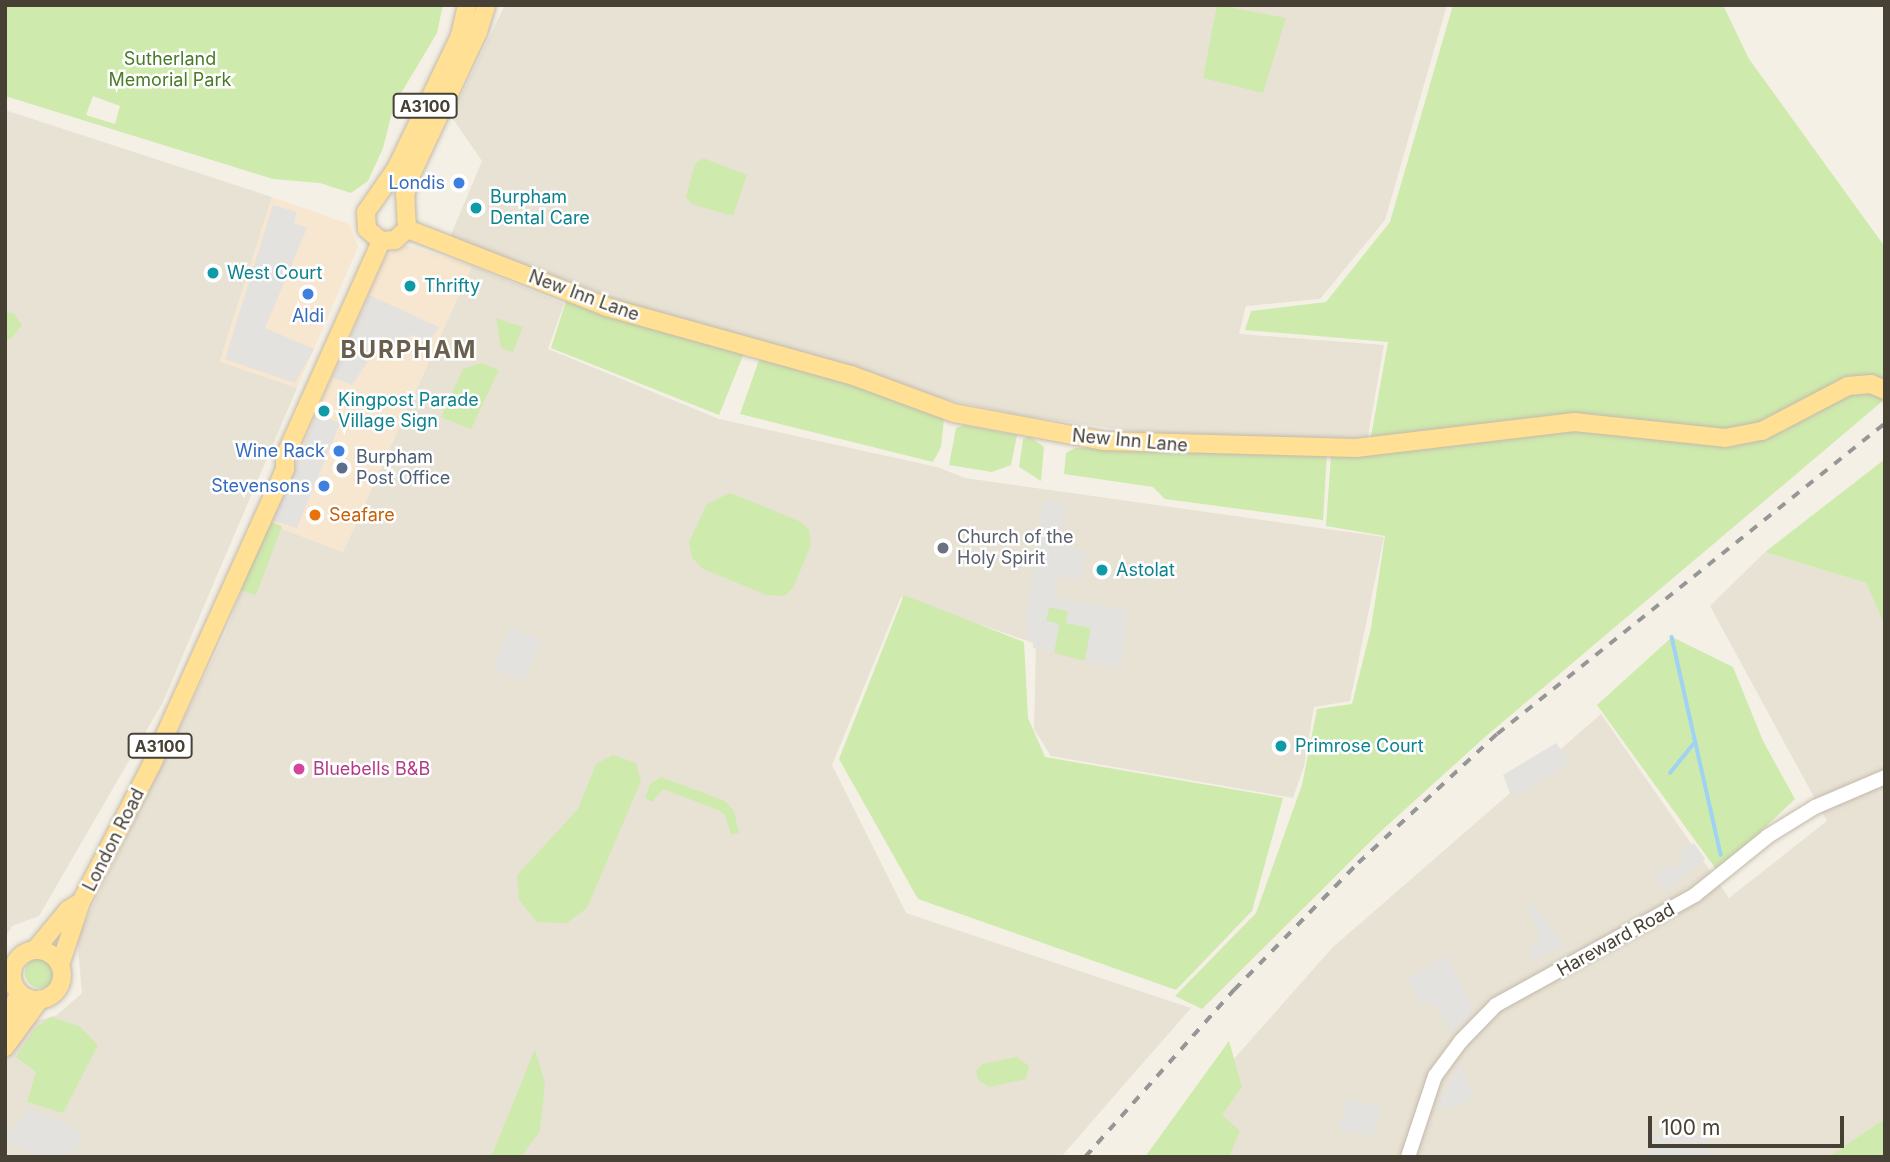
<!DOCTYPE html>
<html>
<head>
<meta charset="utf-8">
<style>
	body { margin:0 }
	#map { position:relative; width:1890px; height:1162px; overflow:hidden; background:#f4f0e6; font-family:Inter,sans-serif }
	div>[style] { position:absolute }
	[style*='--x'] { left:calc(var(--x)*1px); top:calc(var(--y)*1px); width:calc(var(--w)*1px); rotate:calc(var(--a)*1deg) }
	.residential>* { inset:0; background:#e8e2d4 }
	.commercial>* { inset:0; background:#f7e6d0 }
	.green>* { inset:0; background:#cfeaad }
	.round { border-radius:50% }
	.parking>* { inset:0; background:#e4e2de }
	.stream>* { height:3.5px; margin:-1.75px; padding:0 1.75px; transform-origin:1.75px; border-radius:1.75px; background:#9fd2f3 }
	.roads { filter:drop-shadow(0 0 2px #c3baab) drop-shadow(0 0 2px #c3baab) }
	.minor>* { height:14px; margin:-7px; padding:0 7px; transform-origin:7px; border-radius:7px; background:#fff }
	.major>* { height:18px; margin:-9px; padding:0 9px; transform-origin:9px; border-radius:9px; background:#ffe094 }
	.major>.ring { margin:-9px; padding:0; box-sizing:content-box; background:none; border:18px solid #ffe094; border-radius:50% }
	.rail>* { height:3.5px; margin-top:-1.75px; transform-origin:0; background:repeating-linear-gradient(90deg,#969696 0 9px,transparent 0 18px) }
	.dots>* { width:19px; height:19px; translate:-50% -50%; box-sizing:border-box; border:4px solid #fff; border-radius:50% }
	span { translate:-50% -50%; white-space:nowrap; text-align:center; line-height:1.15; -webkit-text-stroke:5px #fff; paint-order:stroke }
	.shield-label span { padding:2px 5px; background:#fff; border:2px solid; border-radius:5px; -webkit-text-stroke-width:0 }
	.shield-label { font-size:16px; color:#474035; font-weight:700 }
	.park-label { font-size:18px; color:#477b25 }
	.shop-label { font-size:18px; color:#366cbe }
	.right { translate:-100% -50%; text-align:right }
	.culture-label { font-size:18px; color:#0d838f }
	.left { translate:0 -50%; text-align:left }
	.street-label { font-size:18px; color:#474035 }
	.service-label { font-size:18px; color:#4e5e75 }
	.food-label { font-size:18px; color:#c56008 }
	.worship-label { font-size:18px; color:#5b616d }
	.hotel-label { font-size:18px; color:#b23c85 }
	.district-label { font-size:24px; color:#6a5e4c; font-weight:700; letter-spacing:2px }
	.frame { position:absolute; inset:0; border:7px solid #474035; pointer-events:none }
	.scale { position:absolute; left:1648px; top:1116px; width:196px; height:32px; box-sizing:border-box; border:4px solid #474035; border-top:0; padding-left:9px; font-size:21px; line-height:24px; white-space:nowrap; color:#474035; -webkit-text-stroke:5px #fff; paint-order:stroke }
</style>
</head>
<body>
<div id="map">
	<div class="residential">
		<i style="clip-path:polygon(505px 5px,1447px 5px,1385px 220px,1320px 299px,1246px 306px,1239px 334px,1384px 345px,1366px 447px,1166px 436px,1019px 415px,931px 396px,854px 367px,606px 301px,607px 295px,450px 237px,482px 161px,451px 116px)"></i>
		<i style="clip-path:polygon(5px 110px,272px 197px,220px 361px,297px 388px,163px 702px,39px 916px,12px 926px,5px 938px)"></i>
		<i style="clip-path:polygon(472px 266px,564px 304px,548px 349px,719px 419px,937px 467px,965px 478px,1384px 537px,1350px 701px,1314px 707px,1304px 766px,1293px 798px,1051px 756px,1034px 729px,1036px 644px,901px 597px,832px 765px,906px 913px,1191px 1008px,1061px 1157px,5px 1157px,5px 1057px,29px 1023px,57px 1015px,82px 993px,77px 938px,226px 632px,267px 523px,343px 552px)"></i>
		<i style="clip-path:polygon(1765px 552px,1866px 583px,1885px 626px,1885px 1157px,1147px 1157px,1333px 947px,1601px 714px,1729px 898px,1827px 821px,1710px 606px)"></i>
	</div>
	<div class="commercial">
		<i style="clip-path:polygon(272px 197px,349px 224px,358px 247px,297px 388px,220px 362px)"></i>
		<i style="clip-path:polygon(406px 245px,472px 266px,343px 552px,267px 523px,386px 255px)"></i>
	</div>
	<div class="green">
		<i style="clip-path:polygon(evenodd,5px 5px,443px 5px,437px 33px,394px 105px,383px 148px,368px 181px,351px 193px,320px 183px,273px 179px,5px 96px,5px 5px,93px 96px,120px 106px,115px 124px,86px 115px,93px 96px)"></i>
		<i style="clip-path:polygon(1217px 5px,1286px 18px,1263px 93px,1203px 78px)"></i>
		<i style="clip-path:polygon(1453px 5px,1723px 5px,1749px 59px,1885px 247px,1885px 399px,1485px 737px,1380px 832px,1202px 1009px,1175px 996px,1256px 913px,1302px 785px,1317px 709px,1352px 704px,1371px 628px,1385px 536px,1326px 526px,1331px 455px,1368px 453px,1388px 342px,1245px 330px,1251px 311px,1326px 302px,1390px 222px)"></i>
		<i style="clip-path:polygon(703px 158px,747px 175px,733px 216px,692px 204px,686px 197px,695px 164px)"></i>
		<i style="clip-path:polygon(567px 298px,744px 353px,719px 415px,551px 348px)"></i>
		<i style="clip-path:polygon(5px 312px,14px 313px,22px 325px,11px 339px,5px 339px)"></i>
		<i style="clip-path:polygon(496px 318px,523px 327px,513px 352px,501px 348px)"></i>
		<i style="clip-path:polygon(768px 357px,854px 382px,944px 419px,941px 447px,933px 462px,740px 414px,759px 360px)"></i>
		<i style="clip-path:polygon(481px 363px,499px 370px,471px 429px,441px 417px,463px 369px)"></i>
		<i style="clip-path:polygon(963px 425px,1017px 435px,1011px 465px,992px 472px,949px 465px,956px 428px)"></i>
		<i style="clip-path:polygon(1029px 436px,1044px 447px,1041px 481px,1019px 467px,1023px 439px)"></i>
		<i style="clip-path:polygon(1075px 448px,1327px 454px,1323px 520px,1165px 499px,1153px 487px,1064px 474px,1066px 453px)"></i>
		<i style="clip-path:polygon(1885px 459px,1885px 626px,1866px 583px,1765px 552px)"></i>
		<i style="clip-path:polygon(730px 493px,799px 521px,809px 529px,811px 545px,793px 588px,784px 596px,767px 595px,703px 569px,692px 558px,689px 542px,707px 504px)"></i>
		<i style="clip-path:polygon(271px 522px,282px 526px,256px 595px,240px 590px,263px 529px)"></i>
		<i style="clip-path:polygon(904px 595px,1024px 642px,1028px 718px,1045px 757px,1283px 798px,1252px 911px,1176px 990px,918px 899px,839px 759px)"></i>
		<i style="clip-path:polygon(1049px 607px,1069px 611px,1067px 623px,1091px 627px,1085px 661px,1054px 653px,1059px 624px,1046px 621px)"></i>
		<i style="clip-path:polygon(1672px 637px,1733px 667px,1763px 741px,1795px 799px,1718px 872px,1597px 705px)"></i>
		<i style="clip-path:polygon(613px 755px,636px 763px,641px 781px,587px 908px,567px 923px,537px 922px,519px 900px,517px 875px,578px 809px,596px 764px)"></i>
		<i style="clip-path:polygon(661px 777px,725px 801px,734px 811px,739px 833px,731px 834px,725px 815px,718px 810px,663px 789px,652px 802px,645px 798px,650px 784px)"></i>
		<i class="round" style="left:25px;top:958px;width:30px;height:30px"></i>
		<i style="clip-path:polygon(51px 1017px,79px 1026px,98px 1045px,63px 1113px,27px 1102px,36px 1072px,16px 1057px,36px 1027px)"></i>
		<i style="clip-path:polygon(1229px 1041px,1242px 1087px,1222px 1115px,1240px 1131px,1229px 1157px,1145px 1157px)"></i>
		<i style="clip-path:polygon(535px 1049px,545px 1083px,540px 1131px,521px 1157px,491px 1157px)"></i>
		<i style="clip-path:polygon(1017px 1057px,1029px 1066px,1026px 1079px,989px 1087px,978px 1080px,976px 1071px,982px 1064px)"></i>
		<i style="clip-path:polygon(1885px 1119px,1885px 1157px,1828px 1157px)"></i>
	</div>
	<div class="parking">
		<i style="clip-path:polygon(273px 205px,297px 212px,294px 223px,307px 228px,265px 328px,314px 349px,295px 383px,225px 359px)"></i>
		<i style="clip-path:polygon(369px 295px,439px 327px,430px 341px,413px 335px,375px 351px,352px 385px,333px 377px)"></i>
		<i style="clip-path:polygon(317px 414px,340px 423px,297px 528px,272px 520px)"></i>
		<i style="clip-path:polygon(1044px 500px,1066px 504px,1059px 546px,1086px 550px,1081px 580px,1057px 576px,1054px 597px,1128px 611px,1121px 667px,1085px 661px,1091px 628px,1066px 623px,1068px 611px,1049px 607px,1046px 621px,1059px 624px,1054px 653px,1033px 648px,1033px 640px,1027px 636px,1026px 615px)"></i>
		<i style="clip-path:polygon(510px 628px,541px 640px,524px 681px,493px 669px)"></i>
		<i style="clip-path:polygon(1556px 743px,1571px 763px,1512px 798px,1503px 775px)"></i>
		<i style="clip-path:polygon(1694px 843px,1705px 859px,1665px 892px,1655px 871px,1676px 866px,1684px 859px,1678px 851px)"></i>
		<i style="clip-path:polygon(1534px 903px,1564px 946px,1534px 960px,1527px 948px,1541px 938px,1526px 908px)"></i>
		<i style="clip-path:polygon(1447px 955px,1474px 1012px,1452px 1033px,1432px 1002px,1422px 1006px,1407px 979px)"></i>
		<i style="clip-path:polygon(1460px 1064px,1474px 1096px,1462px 1106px,1435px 1108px)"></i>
		<i style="clip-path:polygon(1349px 1098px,1382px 1107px,1373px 1137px,1338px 1129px)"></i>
		<i style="clip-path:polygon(28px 1107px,83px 1133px,72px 1157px,41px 1157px,5px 1140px,5px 1128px,14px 1131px)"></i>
		<i style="clip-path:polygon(1650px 1134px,1709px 1135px,1710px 1157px,1649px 1157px)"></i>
	</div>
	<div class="stream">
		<i style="--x:1672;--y:637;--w:223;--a:77.3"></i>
		<i style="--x:1670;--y:773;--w:40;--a:-51"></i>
	</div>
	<div class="roads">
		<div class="minor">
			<i style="--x:1408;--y:1157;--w:85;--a:-71.6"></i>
			<i style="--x:1435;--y:1076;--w:44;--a:-53.4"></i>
			<i style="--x:1461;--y:1041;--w:50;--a:-45.8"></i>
			<i style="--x:1496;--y:1005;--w:227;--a:-28.9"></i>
			<i style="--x:1695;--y:895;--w:94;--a:-38.9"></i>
			<i style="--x:1768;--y:836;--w:55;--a:-31.7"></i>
			<i style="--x:1815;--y:807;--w:76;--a:-23.2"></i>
		</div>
		<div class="major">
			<i style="--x:467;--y:5;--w:32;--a:103"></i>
			<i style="--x:460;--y:36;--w:148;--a:115.7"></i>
			<i style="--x:396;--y:169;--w:52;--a:124.9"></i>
			<i style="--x:366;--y:212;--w:17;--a:87"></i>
			<i style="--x:367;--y:229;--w:18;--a:41"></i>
			<i style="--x:381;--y:241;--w:14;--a:-4"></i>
			<i style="--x:395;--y:240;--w:16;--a:-43"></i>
			<i style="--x:407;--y:229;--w:34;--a:-93"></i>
			<i style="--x:405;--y:195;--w:21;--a:-73"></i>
			<i style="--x:411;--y:175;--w:158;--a:-64.9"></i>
			<i style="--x:478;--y:32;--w:28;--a:-73"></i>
			<i style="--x:407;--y:229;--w:215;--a:21.3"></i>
			<i style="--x:607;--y:307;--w:253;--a:15.6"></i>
			<i style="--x:851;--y:375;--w:110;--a:20.3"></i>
			<i style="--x:954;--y:413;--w:152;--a:10.6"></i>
			<i style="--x:1103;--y:441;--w:253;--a:1.6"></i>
			<i style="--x:1356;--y:448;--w:220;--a:-6.8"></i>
			<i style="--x:1574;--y:422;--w:152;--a:6"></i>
			<i style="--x:1725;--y:438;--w:38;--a:-11"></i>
			<i style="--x:1762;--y:431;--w:97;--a:-27.6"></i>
			<i style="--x:1848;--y:386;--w:23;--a:-5"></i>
			<i style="--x:1871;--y:384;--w:15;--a:23"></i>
			<i style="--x:35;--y:950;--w:52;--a:-50.5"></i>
			<i style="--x:68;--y:910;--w:15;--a:-32"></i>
			<i class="ring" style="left:12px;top:950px;width:32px;height:32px"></i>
			<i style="--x:60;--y:965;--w:66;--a:-71.6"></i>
			<i style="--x:81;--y:902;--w:153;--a:-62.8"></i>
			<i style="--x:151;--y:766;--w:326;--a:-65.7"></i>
			<i style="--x:285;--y:469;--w:13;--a:-90"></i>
			<i style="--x:285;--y:456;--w:235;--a:-65.9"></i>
			<i style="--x:5;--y:1034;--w:44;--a:-71.6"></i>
			<i style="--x:5;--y:1047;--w:59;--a:-53.9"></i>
		</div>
	</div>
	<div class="rail">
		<i style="--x:1085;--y:1157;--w:224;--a:-48.3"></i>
		<i style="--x:1234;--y:990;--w:177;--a:-45.7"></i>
		<i style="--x:1358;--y:863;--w:190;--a:-42.9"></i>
		<i style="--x:1497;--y:734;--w:497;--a:-38.7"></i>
	</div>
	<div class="dots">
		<i style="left:459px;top:183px;background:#3f7fe0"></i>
		<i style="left:476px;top:208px;background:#0f9aa8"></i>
		<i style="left:213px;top:273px;background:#0f9aa8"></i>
		<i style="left:410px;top:286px;background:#0f9aa8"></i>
		<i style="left:308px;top:294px;background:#3f7fe0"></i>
		<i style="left:324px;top:411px;background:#0f9aa8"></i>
		<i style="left:339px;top:451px;background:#3f7fe0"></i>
		<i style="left:342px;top:468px;background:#5c6f8a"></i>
		<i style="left:324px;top:486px;background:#3f7fe0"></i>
		<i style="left:315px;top:515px;background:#e8710a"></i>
		<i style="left:943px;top:548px;background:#6b7280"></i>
		<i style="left:1102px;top:570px;background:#0f9aa8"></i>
		<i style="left:1281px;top:746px;background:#0f9aa8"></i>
		<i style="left:299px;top:769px;background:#d1479c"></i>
	</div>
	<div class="shield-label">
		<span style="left:425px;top:106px">A3100</span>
		<span style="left:160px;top:746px">A3100</span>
	</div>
	<div class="park-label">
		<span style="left:170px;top:70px">Sutherland<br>Memorial Park</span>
	</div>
	<div class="shop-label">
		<span class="right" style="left:445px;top:183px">Londis</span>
		<span style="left:308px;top:316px">Aldi</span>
		<span class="right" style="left:325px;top:451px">Wine Rack</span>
		<span class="right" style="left:310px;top:486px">Stevensons</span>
	</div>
	<div class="culture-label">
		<span class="left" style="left:490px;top:208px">Burpham<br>Dental Care</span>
		<span class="left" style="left:227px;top:273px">West Court</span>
		<span class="left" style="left:424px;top:286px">Thrifty</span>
		<span class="left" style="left:338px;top:411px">Kingpost Parade<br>Village Sign</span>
		<span class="left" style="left:1116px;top:570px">Astolat</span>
		<span class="left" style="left:1295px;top:746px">Primrose Court</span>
	</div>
	<div class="street-label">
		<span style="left:584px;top:296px;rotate:20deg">New Inn Lane</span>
		<span style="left:1130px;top:441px;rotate:5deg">New Inn Lane</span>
		<span style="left:114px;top:840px;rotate:-63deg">London Road</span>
		<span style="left:1616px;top:940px;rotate:-29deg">Hareward Road</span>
	</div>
	<div class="service-label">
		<span class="left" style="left:356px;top:468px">Burpham<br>Post Office</span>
	</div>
	<div class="food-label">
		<span class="left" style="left:329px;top:515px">Seafare</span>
	</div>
	<div class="worship-label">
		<span class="left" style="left:957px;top:548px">Church of the<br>Holy Spirit</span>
	</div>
	<div class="hotel-label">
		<span class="left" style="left:313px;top:769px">Bluebells B&amp;B</span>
	</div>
	<div class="district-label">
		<span style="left:409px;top:350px">BURPHAM</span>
	</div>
	<div class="frame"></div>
	<div class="scale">100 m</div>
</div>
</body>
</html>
